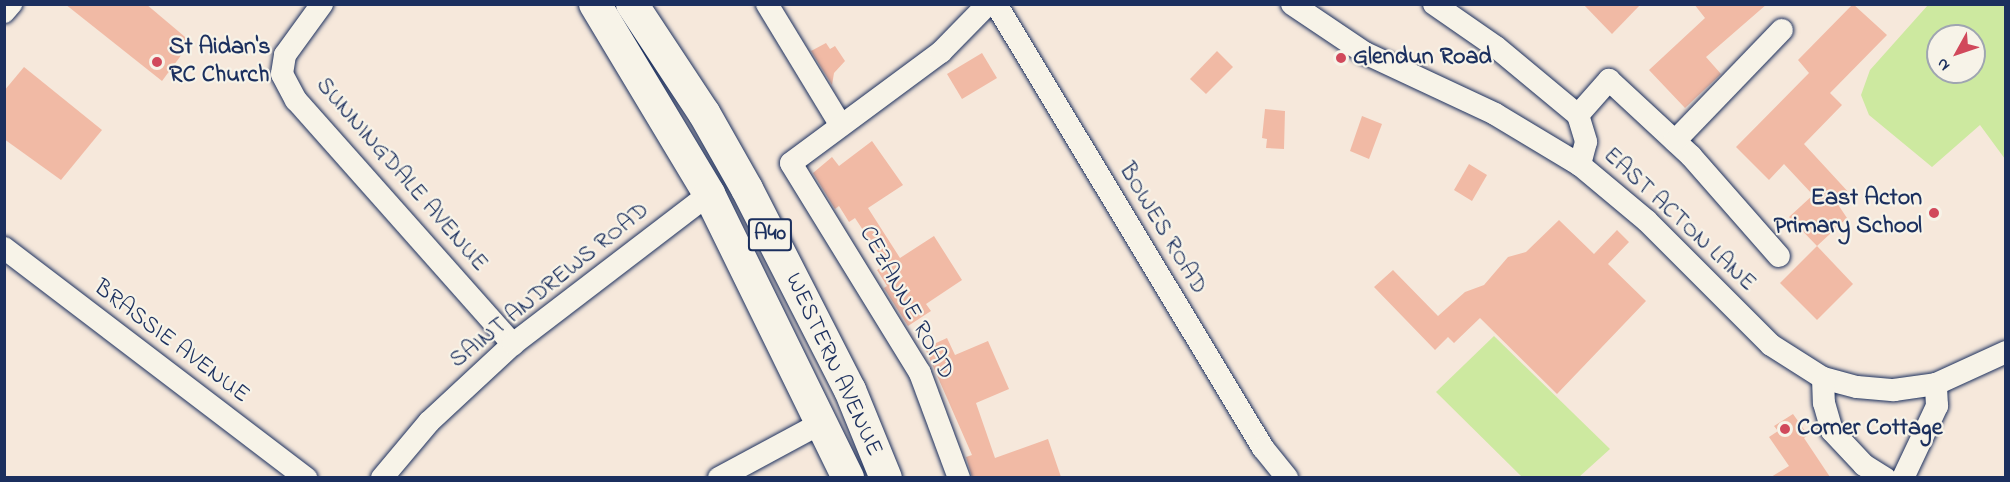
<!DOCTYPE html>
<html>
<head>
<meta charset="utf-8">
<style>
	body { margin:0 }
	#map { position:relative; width:2010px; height:482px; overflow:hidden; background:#f6e8db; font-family:"Indie Flower",sans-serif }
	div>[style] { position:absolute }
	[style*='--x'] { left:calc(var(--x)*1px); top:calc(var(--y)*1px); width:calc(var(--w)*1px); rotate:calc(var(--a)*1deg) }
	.green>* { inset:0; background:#cde9a0 }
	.building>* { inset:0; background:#f1baa5 }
	.roads { filter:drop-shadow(0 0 2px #1b2f5e) drop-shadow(0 0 2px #1b2f5e) }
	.minor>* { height:22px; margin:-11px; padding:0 11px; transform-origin:11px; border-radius:11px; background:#f7f3e8 }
	.highway>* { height:32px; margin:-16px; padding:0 16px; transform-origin:16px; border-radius:16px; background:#f7f3e8 }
	.dots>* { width:16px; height:16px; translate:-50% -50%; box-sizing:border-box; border:3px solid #f7f3e8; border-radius:50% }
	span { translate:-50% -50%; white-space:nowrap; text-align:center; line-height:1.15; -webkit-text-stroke:4.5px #f7f3e8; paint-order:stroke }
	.shield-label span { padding:2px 4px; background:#f7f3e8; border:2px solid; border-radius:4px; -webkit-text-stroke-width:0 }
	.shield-label { font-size:22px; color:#1b2f5e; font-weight:700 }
	.poi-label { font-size:24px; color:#1b2f5e; font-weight:700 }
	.left { translate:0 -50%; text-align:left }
	.right { translate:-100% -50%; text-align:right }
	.street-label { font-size:24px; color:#1b2f5e }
	.frame { position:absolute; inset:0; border:6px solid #1b2f5e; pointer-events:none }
	.north { position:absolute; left:1926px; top:24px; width:60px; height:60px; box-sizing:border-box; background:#f7f3e8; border:2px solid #9fa5b1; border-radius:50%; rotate:230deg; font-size:16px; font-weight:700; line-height:24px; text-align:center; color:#1b2f5e }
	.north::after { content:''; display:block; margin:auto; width:21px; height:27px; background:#d1495b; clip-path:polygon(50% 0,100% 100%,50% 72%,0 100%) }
</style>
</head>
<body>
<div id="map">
	<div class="green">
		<i style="clip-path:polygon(evenodd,1928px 5px,2005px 5px,2005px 159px,1980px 125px,1932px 167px,1869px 115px,1861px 95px,1870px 70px,1928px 5px,1938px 36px,1974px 36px,1974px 72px,1938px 72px,1938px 36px)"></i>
		<i style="clip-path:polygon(1494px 336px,1610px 449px,1579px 477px,1522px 477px,1436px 392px)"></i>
	</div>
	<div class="building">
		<i style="clip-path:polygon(65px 4px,146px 4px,191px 42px,162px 81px)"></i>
		<i style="clip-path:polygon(1583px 4px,1641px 4px,1612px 34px)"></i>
		<i style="clip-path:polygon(1694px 4px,1767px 4px,1706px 57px,1721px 74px,1685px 108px,1649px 70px,1705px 18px)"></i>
		<i style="clip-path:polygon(1853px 4px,1887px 35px,1830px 93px,1842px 105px,1804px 144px,1851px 195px,1839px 206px,1847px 218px,1817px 246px,1789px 217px,1813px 195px,1784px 164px,1769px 180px,1736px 147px,1809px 73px,1798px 60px)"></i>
		<i style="clip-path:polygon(826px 43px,830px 49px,835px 46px,845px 61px,834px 73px,832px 85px,811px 51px)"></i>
		<i style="clip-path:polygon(1217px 51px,1233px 67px,1206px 94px,1190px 79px)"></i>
		<i style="clip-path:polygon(982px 53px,997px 78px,962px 99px,947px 74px)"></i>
		<i style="clip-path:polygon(24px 67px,102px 130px,61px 180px,4px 139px,4px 91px)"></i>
		<i style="clip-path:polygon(1265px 109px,1285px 111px,1284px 149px,1266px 148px,1267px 139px,1262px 138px)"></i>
		<i style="clip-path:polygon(1362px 116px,1382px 124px,1369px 159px,1350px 151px)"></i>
		<i style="clip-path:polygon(872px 141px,903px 185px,868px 208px,900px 258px,934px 236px,962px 280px,926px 304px,931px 311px,908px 326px,884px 288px,887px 286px,877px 270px,886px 265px,855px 218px,849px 222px,839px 206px,835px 209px,813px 173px,832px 157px,839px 166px)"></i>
		<i style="clip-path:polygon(1469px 164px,1487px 175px,1472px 201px,1454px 190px)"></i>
		<i style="clip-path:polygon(1559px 220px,1594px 254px,1617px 230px,1629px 242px,1608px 264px,1646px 301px,1557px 394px,1480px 318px,1454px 343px,1448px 337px,1435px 350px,1374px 287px,1393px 270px,1438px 316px,1465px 292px,1484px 285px,1508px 257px,1526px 252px)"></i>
		<i style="clip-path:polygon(1817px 246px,1853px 284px,1817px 320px,1780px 283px)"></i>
		<i style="clip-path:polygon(947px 338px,955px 355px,988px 341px,1009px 389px,976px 403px,995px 458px,1048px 439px,1061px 477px,972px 477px,966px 457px,972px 455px,925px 348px)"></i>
		<i style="clip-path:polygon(1793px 414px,1808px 435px,1804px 438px,1830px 477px,1771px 477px,1789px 466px,1769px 437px,1778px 431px,1774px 426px)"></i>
	</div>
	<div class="roads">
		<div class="minor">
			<i style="--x:322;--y:4;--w:63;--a:126"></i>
			<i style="--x:285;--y:55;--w:19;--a:99"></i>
			<i style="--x:282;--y:74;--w:30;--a:62"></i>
			<i style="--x:296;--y:100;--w:327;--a:48.4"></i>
			<i style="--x:767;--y:4;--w:140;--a:58.7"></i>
			<i style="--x:996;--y:4;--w:518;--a:58.98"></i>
			<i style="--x:1263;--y:448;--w:38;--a:51"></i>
			<i style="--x:1292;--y:4;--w:88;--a:33.9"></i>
			<i style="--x:1365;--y:53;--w:144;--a:25.1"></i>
			<i style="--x:1495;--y:114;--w:99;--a:31"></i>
			<i style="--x:1580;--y:165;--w:87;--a:39.9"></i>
			<i style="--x:1647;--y:221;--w:175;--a:45"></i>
			<i style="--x:1771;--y:345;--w:62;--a:32.4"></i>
			<i style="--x:1823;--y:378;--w:35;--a:15"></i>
			<i style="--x:1857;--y:387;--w:37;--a:5"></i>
			<i style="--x:1894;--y:390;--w:42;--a:-8.1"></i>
			<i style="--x:1936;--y:384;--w:77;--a:-24.6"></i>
			<i style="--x:1434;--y:4;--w:75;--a:34.7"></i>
			<i style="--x:1496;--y:47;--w:107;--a:39.7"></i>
			<i style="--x:1578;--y:115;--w:28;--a:73"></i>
			<i style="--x:1586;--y:142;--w:24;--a:105"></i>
			<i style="--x:4;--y:12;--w:11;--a:-49"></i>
			<i style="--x:1578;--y:115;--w:47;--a:-48.5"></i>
			<i style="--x:1609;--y:80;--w:112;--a:42.8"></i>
			<i style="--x:1691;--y:156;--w:133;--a:48.7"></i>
			<i style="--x:1675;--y:141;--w:154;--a:-46.1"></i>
			<i style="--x:4;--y:248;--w:380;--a:37.3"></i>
			<i style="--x:1823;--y:378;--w:25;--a:88"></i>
			<i style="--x:1824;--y:403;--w:29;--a:74"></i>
			<i style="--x:1832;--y:431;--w:47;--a:46.7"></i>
			<i style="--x:1864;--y:465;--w:25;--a:32"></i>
			<i style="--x:382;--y:478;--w:73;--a:-50"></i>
			<i style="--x:429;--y:422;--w:115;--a:-42.9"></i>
			<i style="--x:513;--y:344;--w:247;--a:-37.4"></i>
			<i style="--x:719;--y:478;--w:118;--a:-28.3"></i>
			<i style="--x:959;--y:478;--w:112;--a:-110.4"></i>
			<i style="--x:920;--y:373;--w:246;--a:-121.6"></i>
			<i style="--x:791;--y:163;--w:187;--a:-36.5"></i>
			<i style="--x:941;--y:52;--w:67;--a:-45.6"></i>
			<i style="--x:1903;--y:478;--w:80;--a:-64.7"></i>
			<i style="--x:1937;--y:406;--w:22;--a:-93"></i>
		</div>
		<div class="highway">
			<i style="--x:595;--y:4;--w:222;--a:59"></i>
			<i style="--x:709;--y:194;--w:316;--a:63.9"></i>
			<i style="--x:632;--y:4;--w:131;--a:56.6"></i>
			<i style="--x:704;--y:113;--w:87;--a:60.5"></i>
			<i style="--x:747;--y:189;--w:226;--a:62.9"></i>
			<i style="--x:850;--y:390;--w:95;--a:67.8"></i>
		</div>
	</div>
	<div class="dots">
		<i style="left:1341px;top:58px;background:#d1495b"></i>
		<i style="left:157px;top:62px;background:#d1495b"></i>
		<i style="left:1934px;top:213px;background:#d1495b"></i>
		<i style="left:1785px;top:429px;background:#d1495b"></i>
	</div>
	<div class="shield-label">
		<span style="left:770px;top:235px">A40</span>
	</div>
	<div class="poi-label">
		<span class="left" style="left:169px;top:62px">St Aidan's<br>RC Church</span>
		<span class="left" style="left:1353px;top:58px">Glendun Road</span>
		<span class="right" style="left:1922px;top:213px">East Acton<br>Primary School</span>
		<span class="left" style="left:1797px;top:429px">Corner Cottage</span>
	</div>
	<div class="street-label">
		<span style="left:401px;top:175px;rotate:49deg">SUNNINGDALE AVENUE</span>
		<span style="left:1679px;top:220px;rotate:43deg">EAST ACTON LANE</span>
		<span style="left:1162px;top:229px;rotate:59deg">BOWES ROAD</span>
		<span style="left:550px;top:286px;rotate:-39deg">SAINT ANDREWS ROAD</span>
		<span style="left:906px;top:303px;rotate:61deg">CEZANNE ROAD</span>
		<span style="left:171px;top:342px;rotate:37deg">BRASSIE AVENUE</span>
		<span style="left:833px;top:365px;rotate:65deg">WESTERN AVENUE</span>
	</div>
	<div class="frame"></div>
	<div class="north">N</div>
</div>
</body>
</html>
